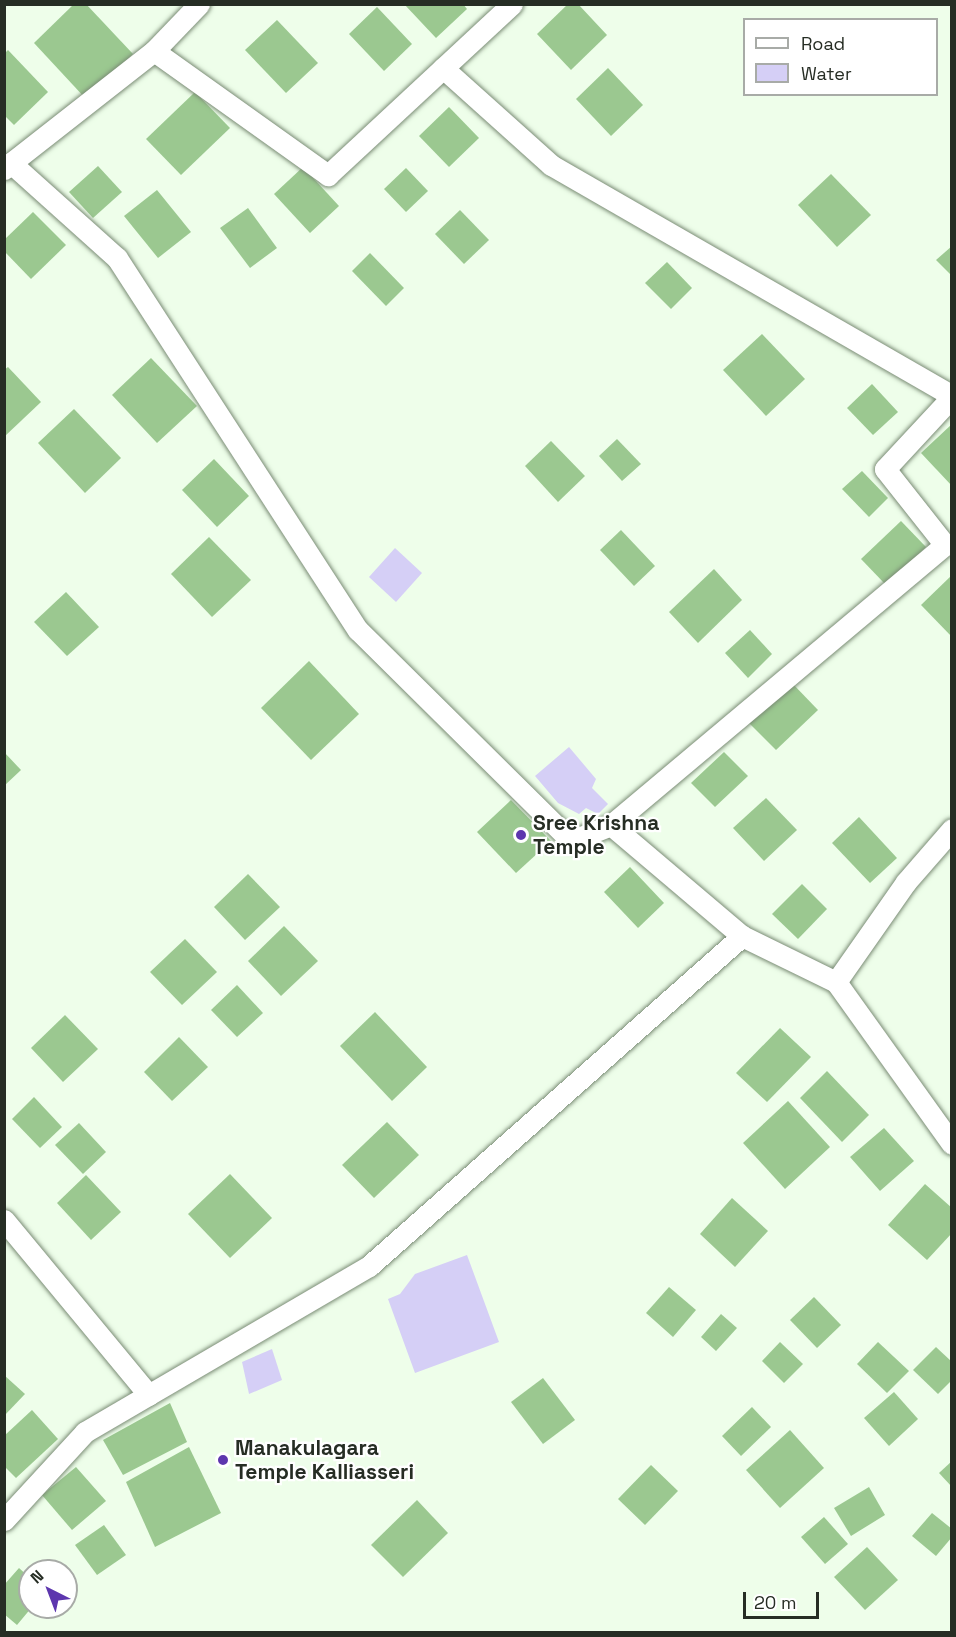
<!DOCTYPE html>
<html>
<head>
<meta charset="utf-8">
<style>
	body { margin:0 }
	#map { position:relative; width:956px; height:1637px; overflow:hidden; background:#eefeea; font-family:"Space Grotesk",sans-serif }
	div>[style] { position:absolute }
	[style*='--x'] { left:calc(var(--x)*1px); top:calc(var(--y)*1px); width:calc(var(--w)*1px); rotate:calc(var(--a)*1deg) }
	.water>* { inset:0; background:#d5cff6 }
	.building>* { inset:0; background:#9bc890 }
	.roads { filter:drop-shadow(0 0 2px #7a8c75) drop-shadow(0 0 2px #7a8c75) }
	.street>* { height:21px; margin:-10.5px; padding:0 10.5px; transform-origin:10.5px; border-radius:10.5px; background:#fff }
	.dots>* { width:16px; height:16px; translate:-50% -50%; box-sizing:border-box; border:3px solid #fff; border-radius:50% }
	span { translate:-50% -50%; white-space:nowrap; text-align:center; line-height:1.15; -webkit-text-stroke:4.5px #fff; paint-order:stroke }
	.poi-label { font-size:21px; color:#262d24; font-weight:700 }
	.left { translate:0 -50%; text-align:left }
	.frame { position:absolute; inset:0; border:6px solid #262d24; pointer-events:none }
	.legend { position:absolute; left:743px; top:18px; width:195px; height:78px; box-sizing:border-box; background:#fff; border:2px solid #a8aba7; margin:0; padding:8px 10px; list-style:none; font-size:18px; color:#262d24 }
	.legend li { display:flex; align-items:center; gap:12px; height:30px }
	.legend b { width:30px; border:2px solid #a8aba7 }
	.north { position:absolute; left:18px; top:1559px; width:60px; height:60px; box-sizing:border-box; background:#fff; border:2px solid #a8aba7; border-radius:50%; rotate:318deg; font-size:16px; font-weight:700; line-height:24px; text-align:center; color:#262d24 }
	.north::after { content:''; display:block; margin:auto; width:21px; height:27px; background:#5d36ae; clip-path:polygon(50% 0,100% 100%,50% 72%,0 100%) }
	.scale { position:absolute; left:743px; top:1592px; width:76px; height:27px; box-sizing:border-box; border:3px solid #262d24; border-top:0; padding-left:8px; font-size:18px; line-height:21px; white-space:nowrap; color:#262d24; -webkit-text-stroke:4px #fff; paint-order:stroke }
</style>
</head>
<body>
<div id="map">
	<div class="water">
		<i style="clip-path:polygon(395px 548px,422px 573px,396px 602px,369px 577px)"></i>
		<i style="clip-path:polygon(569px 747px,596px 779px,592px 788px,608px 804px,598px 814px,586px 808px,579px 814px,558px 803px,535px 776px)"></i>
		<i style="clip-path:polygon(467px 1255px,499px 1342px,415px 1373px,388px 1299px,400px 1294px,415px 1274px)"></i>
		<i style="clip-path:polygon(272px 1349px,282px 1380px,249px 1394px,242px 1362px)"></i>
	</div>
	<div class="building">
		<i style="clip-path:polygon(74px 4px,86px 4px,133px 54px,86px 99px,34px 43px)"></i>
		<i style="clip-path:polygon(404px 4px,463px 4px,467px 9px,436px 38px)"></i>
		<i style="clip-path:polygon(568px 4px,578px 4px,607px 35px,571px 70px,537px 34px)"></i>
		<i style="clip-path:polygon(377px 7px,412px 44px,384px 71px,349px 34px)"></i>
		<i style="clip-path:polygon(277px 20px,318px 63px,286px 93px,245px 50px)"></i>
		<i style="clip-path:polygon(8px 50px,48px 92px,14px 125px,4px 115px,4px 54px)"></i>
		<i style="clip-path:polygon(608px 68px,643px 105px,611px 136px,576px 99px)"></i>
		<i style="clip-path:polygon(195px 92px,230px 128px,181px 175px,146px 139px)"></i>
		<i style="clip-path:polygon(449px 107px,479px 138px,449px 167px,419px 136px)"></i>
		<i style="clip-path:polygon(98px 166px,122px 192px,93px 218px,69px 192px)"></i>
		<i style="clip-path:polygon(303px 167px,339px 206px,310px 233px,274px 194px)"></i>
		<i style="clip-path:polygon(406px 168px,428px 191px,406px 212px,384px 189px)"></i>
		<i style="clip-path:polygon(831px 174px,871px 215px,837px 247px,798px 205px)"></i>
		<i style="clip-path:polygon(157px 190px,191px 232px,158px 258px,124px 216px)"></i>
		<i style="clip-path:polygon(248px 208px,277px 248px,250px 268px,220px 228px)"></i>
		<i style="clip-path:polygon(460px 210px,489px 240px,464px 264px,435px 234px)"></i>
		<i style="clip-path:polygon(33px 212px,66px 245px,31px 279px,4px 251px,4px 240px)"></i>
		<i style="clip-path:polygon(952px 246px,952px 276px,936px 260px)"></i>
		<i style="clip-path:polygon(370px 253px,404px 288px,386px 306px,352px 271px)"></i>
		<i style="clip-path:polygon(667px 262px,692px 288px,671px 309px,645px 283px)"></i>
		<i style="clip-path:polygon(762px 334px,805px 379px,766px 416px,723px 370px)"></i>
		<i style="clip-path:polygon(151px 358px,197px 406px,157px 443px,112px 395px)"></i>
		<i style="clip-path:polygon(8px 367px,41px 402px,4px 437px,4px 370px)"></i>
		<i style="clip-path:polygon(872px 384px,898px 412px,873px 435px,847px 408px)"></i>
		<i style="clip-path:polygon(74px 409px,121px 458px,85px 493px,38px 443px)"></i>
		<i style="clip-path:polygon(952px 424px,952px 486px,921px 453px)"></i>
		<i style="clip-path:polygon(617px 439px,641px 464px,622px 481px,599px 456px)"></i>
		<i style="clip-path:polygon(551px 441px,585px 476px,558px 502px,525px 466px)"></i>
		<i style="clip-path:polygon(214px 459px,249px 496px,217px 527px,182px 490px)"></i>
		<i style="clip-path:polygon(862px 471px,888px 498px,869px 517px,842px 489px)"></i>
		<i style="clip-path:polygon(901px 521px,926px 547px,886px 585px,861px 559px)"></i>
		<i style="clip-path:polygon(621px 530px,655px 566px,634px 586px,600px 550px)"></i>
		<i style="clip-path:polygon(209px 537px,251px 580px,212px 617px,171px 574px)"></i>
		<i style="clip-path:polygon(714px 569px,742px 600px,698px 643px,669px 612px)"></i>
		<i style="clip-path:polygon(952px 575px,952px 637px,921px 605px)"></i>
		<i style="clip-path:polygon(66px 592px,99px 627px,67px 656px,34px 622px)"></i>
		<i style="clip-path:polygon(750px 630px,772px 654px,748px 678px,725px 653px)"></i>
		<i style="clip-path:polygon(309px 661px,359px 714px,311px 760px,261px 708px)"></i>
		<i style="clip-path:polygon(791px 682px,818px 710px,776px 750px,748px 722px)"></i>
		<i style="clip-path:polygon(4px 752px,21px 770px,4px 786px)"></i>
		<i style="clip-path:polygon(724px 752px,748px 776px,715px 807px,691px 783px)"></i>
		<i style="clip-path:polygon(766px 798px,797px 830px,764px 861px,733px 828px)"></i>
		<i style="clip-path:polygon(511px 800px,551px 841px,516px 873px,477px 832px)"></i>
		<i style="clip-path:polygon(859px 817px,897px 858px,870px 883px,832px 843px)"></i>
		<i style="clip-path:polygon(630px 867px,664px 903px,638px 928px,604px 892px)"></i>
		<i style="clip-path:polygon(248px 874px,280px 907px,245px 940px,214px 907px)"></i>
		<i style="clip-path:polygon(802px 884px,827px 909px,798px 939px,772px 914px)"></i>
		<i style="clip-path:polygon(284px 926px,318px 961px,281px 996px,248px 961px)"></i>
		<i style="clip-path:polygon(185px 939px,217px 972px,182px 1005px,150px 972px)"></i>
		<i style="clip-path:polygon(237px 985px,263px 1013px,237px 1037px,211px 1010px)"></i>
		<i style="clip-path:polygon(375px 1012px,427px 1067px,392px 1101px,340px 1046px)"></i>
		<i style="clip-path:polygon(65px 1015px,98px 1049px,63px 1082px,31px 1048px)"></i>
		<i style="clip-path:polygon(780px 1028px,811px 1057px,767px 1102px,736px 1073px)"></i>
		<i style="clip-path:polygon(179px 1037px,208px 1067px,172px 1101px,144px 1072px)"></i>
		<i style="clip-path:polygon(827px 1071px,869px 1115px,842px 1142px,800px 1098px)"></i>
		<i style="clip-path:polygon(34px 1097px,62px 1127px,40px 1148px,12px 1119px)"></i>
		<i style="clip-path:polygon(788px 1101px,830px 1147px,785px 1189px,743px 1143px)"></i>
		<i style="clip-path:polygon(387px 1122px,419px 1155px,374px 1198px,342px 1165px)"></i>
		<i style="clip-path:polygon(79px 1123px,106px 1152px,83px 1174px,55px 1145px)"></i>
		<i style="clip-path:polygon(884px 1128px,914px 1161px,880px 1191px,850px 1157px)"></i>
		<i style="clip-path:polygon(230px 1174px,272px 1218px,230px 1258px,188px 1214px)"></i>
		<i style="clip-path:polygon(86px 1175px,121px 1212px,91px 1240px,57px 1203px)"></i>
		<i style="clip-path:polygon(925px 1184px,952px 1208px,952px 1233px,927px 1260px,888px 1225px)"></i>
		<i style="clip-path:polygon(732px 1198px,768px 1231px,735px 1267px,700px 1234px)"></i>
		<i style="clip-path:polygon(669px 1287px,696px 1310px,673px 1337px,646px 1313px)"></i>
		<i style="clip-path:polygon(814px 1297px,841px 1325px,817px 1348px,790px 1320px)"></i>
		<i style="clip-path:polygon(721px 1314px,737px 1328px,716px 1351px,701px 1337px)"></i>
		<i style="clip-path:polygon(780px 1342px,803px 1364px,784px 1383px,762px 1361px)"></i>
		<i style="clip-path:polygon(878px 1342px,909px 1371px,887px 1393px,857px 1364px)"></i>
		<i style="clip-path:polygon(936px 1347px,952px 1362px,952px 1380px,938px 1394px,913px 1370px)"></i>
		<i style="clip-path:polygon(4px 1375px,25px 1394px,4px 1416px)"></i>
		<i style="clip-path:polygon(543px 1378px,575px 1420px,543px 1444px,511px 1402px)"></i>
		<i style="clip-path:polygon(894px 1392px,918px 1419px,889px 1446px,864px 1418px)"></i>
		<i style="clip-path:polygon(170px 1403px,187px 1442px,123px 1475px,103px 1440px)"></i>
		<i style="clip-path:polygon(752px 1407px,771px 1427px,741px 1456px,722px 1436px)"></i>
		<i style="clip-path:polygon(32px 1410px,58px 1439px,16px 1478px,4px 1466px,4px 1436px)"></i>
		<i style="clip-path:polygon(790px 1430px,824px 1468px,780px 1508px,746px 1470px)"></i>
		<i style="clip-path:polygon(189px 1447px,221px 1513px,155px 1547px,126px 1482px)"></i>
		<i style="clip-path:polygon(952px 1461px,952px 1487px,939px 1473px)"></i>
		<i style="clip-path:polygon(651px 1465px,678px 1491px,645px 1525px,618px 1499px)"></i>
		<i style="clip-path:polygon(76px 1467px,106px 1501px,72px 1530px,42px 1495px)"></i>
		<i style="clip-path:polygon(869px 1487px,885px 1515px,851px 1536px,834px 1508px)"></i>
		<i style="clip-path:polygon(417px 1500px,448px 1533px,403px 1577px,371px 1545px)"></i>
		<i style="clip-path:polygon(932px 1513px,952px 1529px,952px 1537px,936px 1556px,912px 1536px)"></i>
		<i style="clip-path:polygon(824px 1517px,848px 1544px,825px 1564px,801px 1537px)"></i>
		<i style="clip-path:polygon(104px 1525px,126px 1555px,97px 1575px,75px 1545px)"></i>
		<i style="clip-path:polygon(867px 1547px,898px 1580px,865px 1610px,834px 1577px)"></i>
		<i style="clip-path:polygon(19px 1568px,30px 1578px,30px 1607px,32px 1607px,17px 1625px,4px 1614px,4px 1585px)"></i>
	</div>
	<div class="roads">
		<div class="street">
			<i style="--x:154;--y:51;--w:65;--a:-46.2"></i>
			<i style="--x:443;--y:68;--w:145;--a:41.9"></i>
			<i style="--x:551;--y:165;--w:463;--a:29.9"></i>
			<i style="--x:11;--y:163;--w:182;--a:-38.1"></i>
			<i style="--x:154;--y:51;--w:214;--a:35.5"></i>
			<i style="--x:328;--y:175;--w:251;--a:-42.9"></i>
			<i style="--x:4;--y:169;--w:9;--a:-41"></i>
			<i style="--x:11;--y:163;--w:142;--a:41.9"></i>
			<i style="--x:117;--y:258;--w:443;--a:57.1"></i>
			<i style="--x:358;--y:630;--w:300;--a:44.7"></i>
			<i style="--x:571;--y:841;--w:43;--a:-21.8"></i>
			<i style="--x:611;--y:825;--w:172;--a:40.3"></i>
			<i style="--x:742;--y:936;--w:498;--a:138.5"></i>
			<i style="--x:369;--y:1266;--w:329;--a:149.7"></i>
			<i style="--x:85;--y:1432;--w:120;--a:132.6"></i>
			<i style="--x:611;--y:825;--w:436;--a:-40"></i>
			<i style="--x:945;--y:545;--w:97;--a:-128.3"></i>
			<i style="--x:885;--y:469;--w:98;--a:-47.1"></i>
			<i style="--x:742;--y:936;--w:105;--a:26.1"></i>
			<i style="--x:836;--y:982;--w:122;--a:-55"></i>
			<i style="--x:906;--y:882;--w:70;--a:-49"></i>
			<i style="--x:836;--y:982;--w:199;--a:54.4"></i>
			<i style="--x:4;--y:1220;--w:227;--a:50.4"></i>
		</div>
	</div>
	<div class="dots">
		<i style="left:521px;top:835px;background:#5d36ae"></i>
		<i style="left:223px;top:1460px;background:#5d36ae"></i>
	</div>
	<div class="poi-label">
		<span class="left" style="left:533px;top:835px">Sree Krishna<br>Temple</span>
		<span class="left" style="left:235px;top:1460px">Manakulagara<br>Temple Kalliasseri</span>
	</div>
	<div class="frame"></div>
	<ul class="legend">
	<li><b style="height:8px;background:#fff"></b>Road</li>
	<li><b style="height:16px;background:#d5cff6"></b>Water</li>
	</ul>
	<div class="north">N</div>
	<div class="scale">20 m</div>
</div>
</body>
</html>
